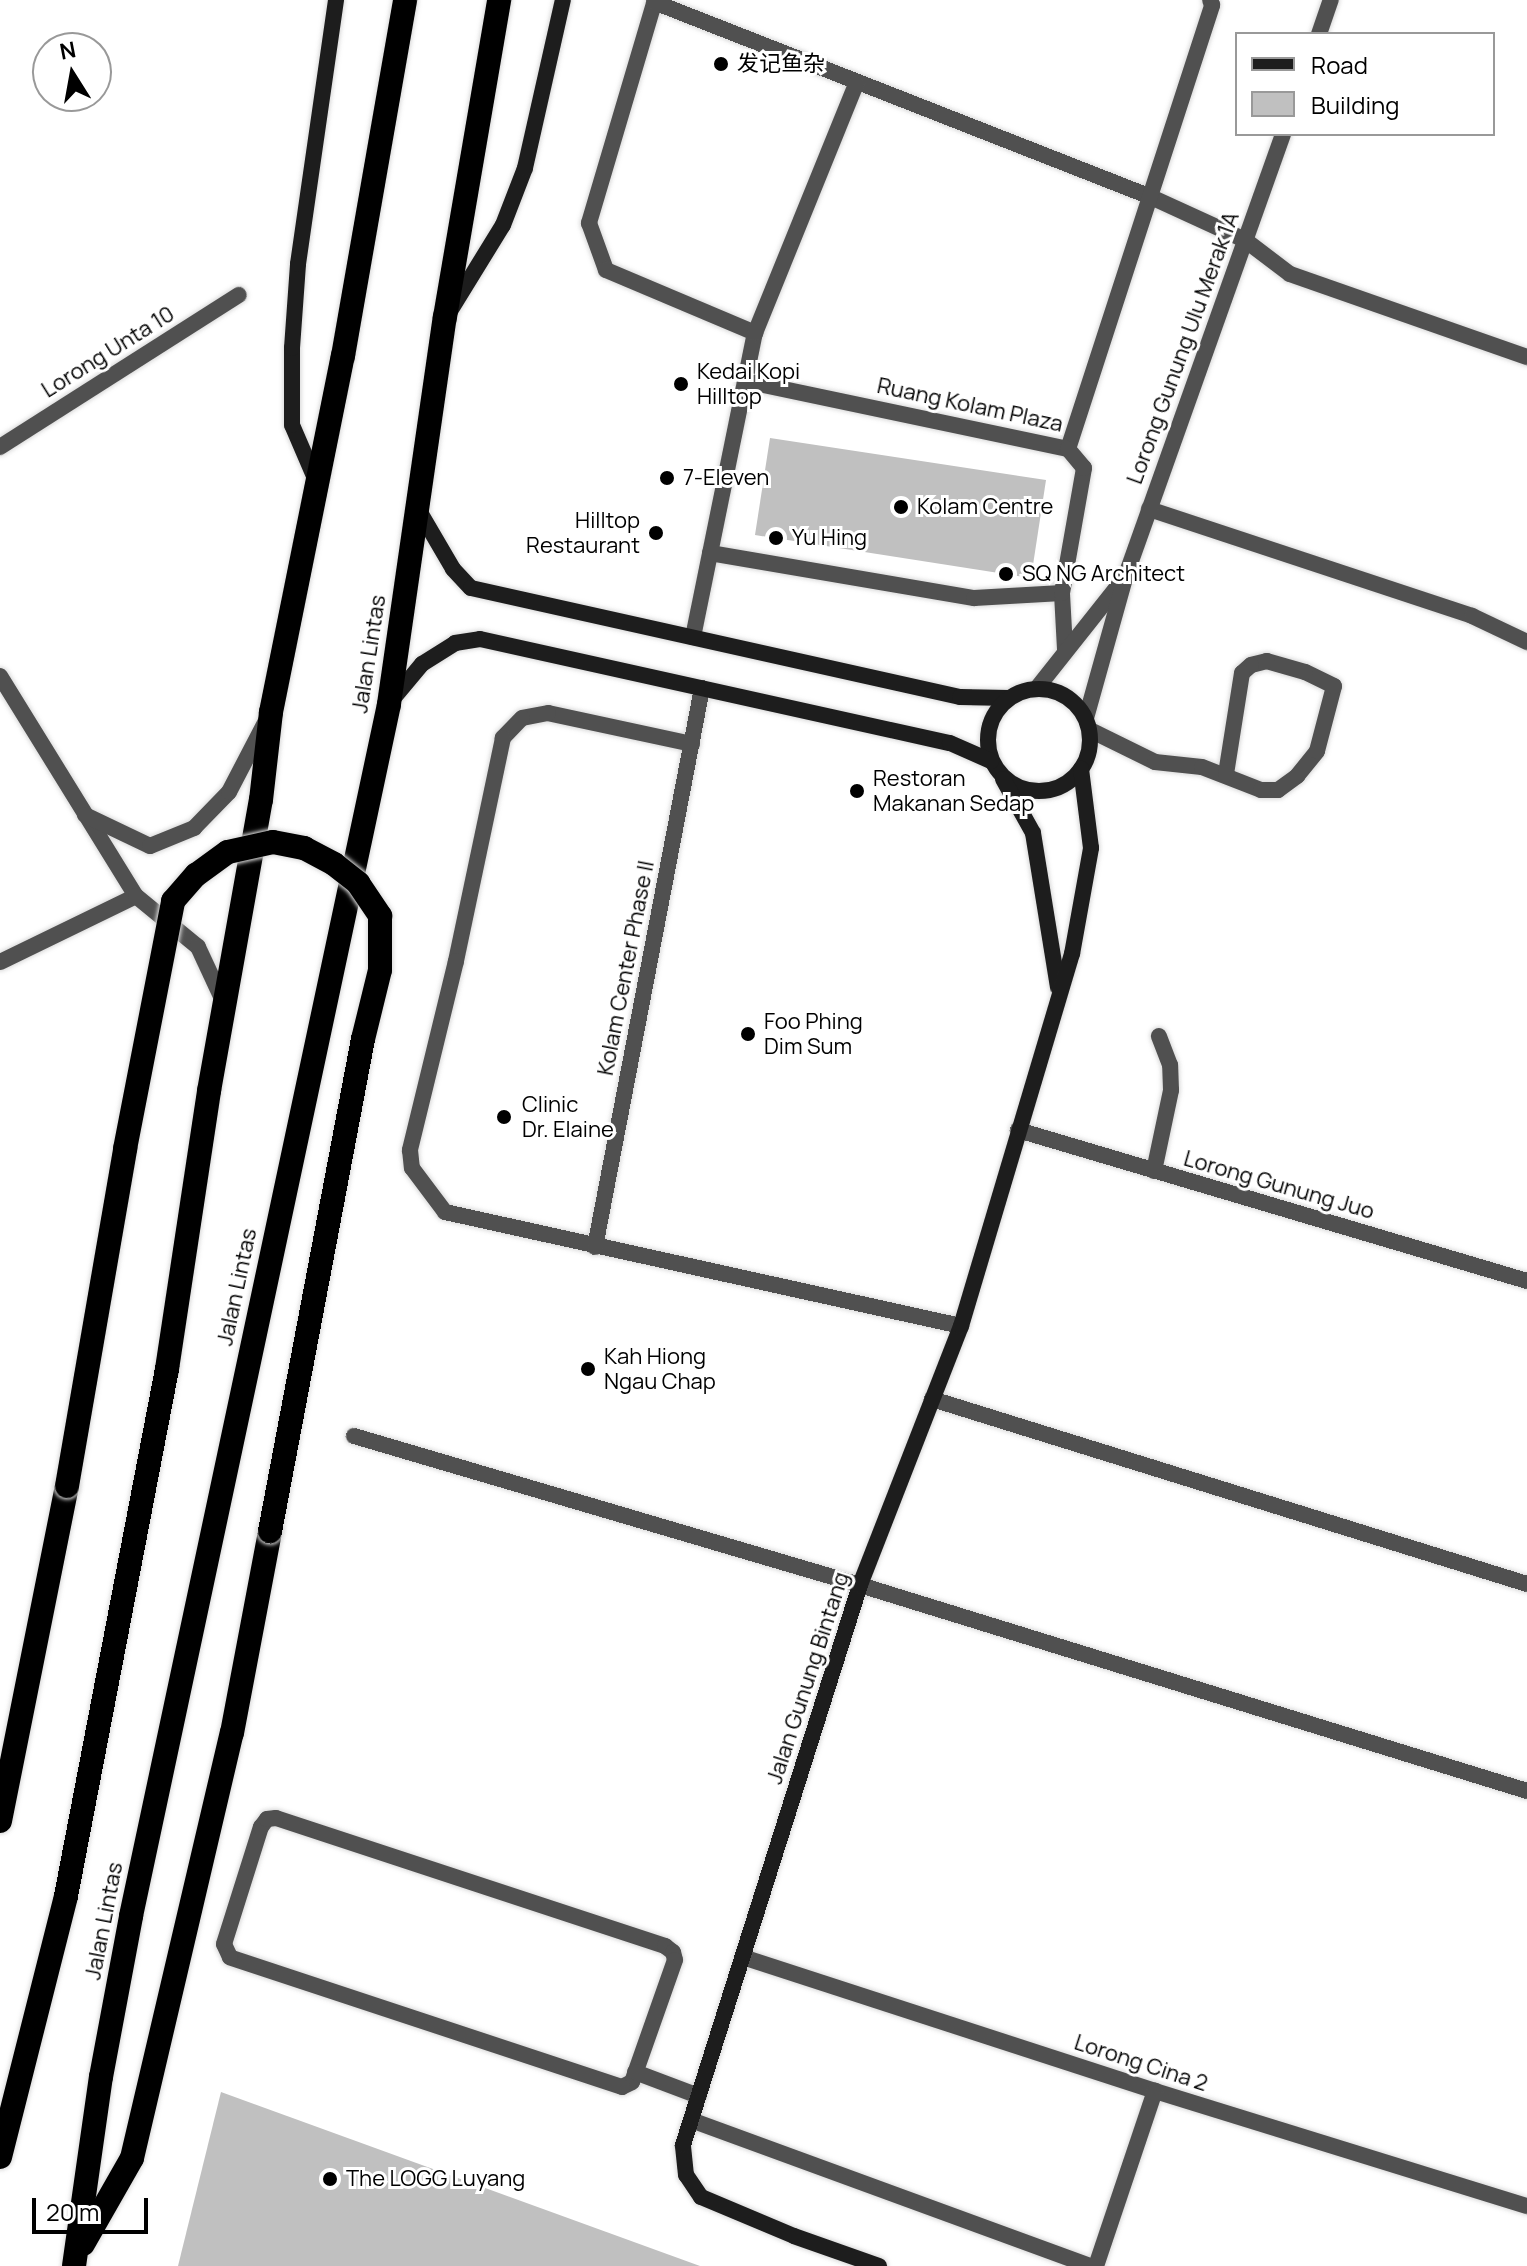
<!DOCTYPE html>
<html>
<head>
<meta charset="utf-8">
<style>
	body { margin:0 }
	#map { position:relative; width:1527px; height:2266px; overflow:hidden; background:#fff; font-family:Manrope,"Noto Sans SC",sans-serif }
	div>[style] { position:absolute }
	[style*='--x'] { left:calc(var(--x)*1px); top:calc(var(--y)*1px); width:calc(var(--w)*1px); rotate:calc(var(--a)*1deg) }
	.building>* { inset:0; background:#c0c0c0 }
	.roads { filter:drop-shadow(0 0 2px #dbdbdb) drop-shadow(0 0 2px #dbdbdb) }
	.lane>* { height:16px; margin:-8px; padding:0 8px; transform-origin:8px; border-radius:8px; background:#505050 }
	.street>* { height:16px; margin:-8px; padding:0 8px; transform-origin:8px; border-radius:8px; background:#505050 }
	.secondary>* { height:16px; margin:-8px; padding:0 8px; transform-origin:8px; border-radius:8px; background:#1d1d1d }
	.secondary>.ring { margin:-8px; padding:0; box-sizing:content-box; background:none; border:16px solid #1d1d1d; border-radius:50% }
	.highway>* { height:24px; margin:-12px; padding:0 12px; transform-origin:12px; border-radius:12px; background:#000 }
	.bridges { filter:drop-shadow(0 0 2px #dbdbdb) drop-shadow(0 0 2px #dbdbdb) }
	.highway-bridge>* { height:24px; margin:-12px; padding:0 12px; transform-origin:12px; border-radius:12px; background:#000 }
	.dots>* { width:22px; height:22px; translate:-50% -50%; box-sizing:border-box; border:4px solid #fff; border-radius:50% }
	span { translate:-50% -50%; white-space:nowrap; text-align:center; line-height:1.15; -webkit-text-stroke:6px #fff; paint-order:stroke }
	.poi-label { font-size:22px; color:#000 }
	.left { translate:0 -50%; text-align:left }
	.right { translate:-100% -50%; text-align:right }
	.street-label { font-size:22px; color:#000 }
	.legend { position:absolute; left:1235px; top:32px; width:260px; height:104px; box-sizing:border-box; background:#fff; border:2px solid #999; margin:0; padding:10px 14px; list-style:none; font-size:24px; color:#000 }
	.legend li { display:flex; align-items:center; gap:16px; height:40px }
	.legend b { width:40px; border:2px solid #999 }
	.north { position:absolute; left:32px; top:32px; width:80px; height:80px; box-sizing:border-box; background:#fff; border:2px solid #999; border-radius:50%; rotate:349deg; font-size:22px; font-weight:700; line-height:32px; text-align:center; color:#000 }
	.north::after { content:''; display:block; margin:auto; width:28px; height:36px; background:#000; clip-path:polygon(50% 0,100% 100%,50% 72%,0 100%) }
	.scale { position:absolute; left:32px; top:2198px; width:116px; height:36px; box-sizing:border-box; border:4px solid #000; border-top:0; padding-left:10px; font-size:24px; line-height:28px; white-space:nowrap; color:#000; -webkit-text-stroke:6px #fff; paint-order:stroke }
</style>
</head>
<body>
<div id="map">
	<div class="building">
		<i style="clip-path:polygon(770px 438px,1046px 480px,1031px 578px,755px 535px)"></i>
		<i style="clip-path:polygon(221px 2092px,700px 2266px,178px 2266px)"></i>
	</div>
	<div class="roads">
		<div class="lane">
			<i style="--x:655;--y:0;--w:233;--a:106.5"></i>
			<i style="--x:589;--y:223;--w:50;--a:70.1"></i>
			<i style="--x:606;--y:270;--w:162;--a:22.9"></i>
			<i style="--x:654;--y:2;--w:534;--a:21.42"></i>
			<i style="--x:1151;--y:197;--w:103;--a:24.6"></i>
			<i style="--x:745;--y:381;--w:330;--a:11.9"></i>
			<i style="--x:1068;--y:449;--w:467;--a:-72"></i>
			<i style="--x:1212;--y:5;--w:5;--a:-112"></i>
			<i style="--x:1149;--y:509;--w:340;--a:18.3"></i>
			<i style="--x:1472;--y:616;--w:61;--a:25.3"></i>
			<i style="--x:710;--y:553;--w:268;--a:9.7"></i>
			<i style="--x:974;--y:598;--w:88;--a:-3.3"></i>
			<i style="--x:693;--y:637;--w:310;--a:-78.5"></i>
			<i style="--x:755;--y:333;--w:269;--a:-67.9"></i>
			<i style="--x:1065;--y:649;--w:56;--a:-93.1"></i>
			<i style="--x:1062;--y:593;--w:127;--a:-80"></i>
			<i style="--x:1084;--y:468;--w:25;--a:-130"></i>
			<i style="--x:1090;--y:730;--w:72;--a:26.2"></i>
			<i style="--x:1155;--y:762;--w:47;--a:6.1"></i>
			<i style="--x:1202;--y:767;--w:63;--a:21.3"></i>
			<i style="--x:1261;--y:790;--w:17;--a:0"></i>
			<i style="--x:1278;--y:790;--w:24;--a:-36"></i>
			<i style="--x:1297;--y:776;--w:32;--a:-51"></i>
			<i style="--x:1317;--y:751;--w:67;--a:-75.3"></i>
			<i style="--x:1334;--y:686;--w:32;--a:-154"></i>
			<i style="--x:1305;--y:672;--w:40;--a:-164"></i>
			<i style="--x:1267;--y:661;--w:16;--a:166"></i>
			<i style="--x:1251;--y:665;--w:12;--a:138"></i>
			<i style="--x:1242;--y:673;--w:102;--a:99"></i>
			<i style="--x:1154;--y:1171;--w:83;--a:-78.1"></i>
			<i style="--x:1171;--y:1090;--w:25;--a:-92"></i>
			<i style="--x:1170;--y:1065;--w:31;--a:-111"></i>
			<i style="--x:276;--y:1818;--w:410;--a:18.2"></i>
			<i style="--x:665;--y:1946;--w:10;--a:37"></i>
			<i style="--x:673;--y:1952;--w:8;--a:76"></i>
			<i style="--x:675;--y:1960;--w:129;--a:109.4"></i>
			<i style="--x:632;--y:2082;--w:11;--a:153"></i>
			<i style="--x:622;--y:2087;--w:413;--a:-161.7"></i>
			<i style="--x:230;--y:1957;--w:14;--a:-115"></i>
			<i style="--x:224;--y:1944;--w:123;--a:-72.5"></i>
			<i style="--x:261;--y:1827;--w:10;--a:-53"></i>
			<i style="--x:267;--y:1819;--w:9;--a:-6"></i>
			<i style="--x:635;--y:2072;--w:68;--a:20.6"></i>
			<i style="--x:691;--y:2120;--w:425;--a:20.1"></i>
		</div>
		<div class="street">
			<i style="--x:1319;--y:34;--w:36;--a:-71"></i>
			<i style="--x:1245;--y:240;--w:56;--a:37.1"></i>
			<i style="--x:1290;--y:274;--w:251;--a:19.3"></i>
			<i style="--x:0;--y:447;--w:283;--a:-32.5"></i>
			<i style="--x:0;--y:676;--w:259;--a:58.3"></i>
			<i style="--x:136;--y:896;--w:151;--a:154.1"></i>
			<i style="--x:1037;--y:688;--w:135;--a:-51.6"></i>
			<i style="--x:1086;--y:718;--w:145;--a:-74.4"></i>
			<i style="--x:1125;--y:578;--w:471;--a:-70.4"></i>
			<i style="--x:692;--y:744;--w:147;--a:-167.9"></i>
			<i style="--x:548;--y:713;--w:26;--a:169"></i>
			<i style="--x:522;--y:718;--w:28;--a:134"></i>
			<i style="--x:503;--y:738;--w:228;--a:101.9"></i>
			<i style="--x:456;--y:961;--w:195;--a:103.7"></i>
			<i style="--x:410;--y:1150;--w:18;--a:84"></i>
			<i style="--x:412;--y:1168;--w:55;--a:53.1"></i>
			<i style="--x:445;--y:1212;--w:528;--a:12.46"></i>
			<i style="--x:85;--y:815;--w:72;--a:25.5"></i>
			<i style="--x:150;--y:846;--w:48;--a:-22.2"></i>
			<i style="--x:194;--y:828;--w:50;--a:-45.8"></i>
			<i style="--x:229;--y:792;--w:80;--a:-62.5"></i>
			<i style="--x:136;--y:896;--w:80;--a:39.4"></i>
			<i style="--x:198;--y:947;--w:62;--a:65.1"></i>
			<i style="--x:1018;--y:1130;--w:531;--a:16.52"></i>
			<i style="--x:595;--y:1247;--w:569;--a:-79.16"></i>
			<i style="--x:932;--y:1399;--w:623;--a:17.27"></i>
			<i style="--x:354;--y:1436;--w:527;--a:16.41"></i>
			<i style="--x:860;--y:1585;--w:698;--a:17.16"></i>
			<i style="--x:743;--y:1957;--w:433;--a:18"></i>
			<i style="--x:1155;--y:2091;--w:389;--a:17.2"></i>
			<i style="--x:1096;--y:2266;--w:185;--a:-71.4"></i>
		</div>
		<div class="secondary">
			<i style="--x:450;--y:311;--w:101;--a:-58.4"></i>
			<i style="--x:503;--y:225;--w:61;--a:-68.9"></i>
			<i style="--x:525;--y:168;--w:172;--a:-77.3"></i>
			<i style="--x:317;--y:483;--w:63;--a:-113.3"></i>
			<i style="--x:292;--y:425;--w:77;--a:-90"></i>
			<i style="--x:292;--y:348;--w:84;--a:-85.9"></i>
			<i style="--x:298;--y:264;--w:267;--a:-81.8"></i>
			<i style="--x:418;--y:509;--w:69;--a:59.7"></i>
			<i style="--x:453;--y:569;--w:26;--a:47"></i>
			<i style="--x:471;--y:588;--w:501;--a:12.57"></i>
			<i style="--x:960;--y:697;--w:49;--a:1.2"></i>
			<i class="ring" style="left:988px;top:689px;width:86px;height:86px"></i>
			<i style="--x:392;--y:700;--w:47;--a:-50.2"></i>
			<i style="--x:422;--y:664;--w:39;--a:-32"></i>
			<i style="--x:455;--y:643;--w:25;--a:-9"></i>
			<i style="--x:480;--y:639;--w:481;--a:12.5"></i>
			<i style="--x:950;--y:743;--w:45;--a:23.7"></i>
			<i style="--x:1003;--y:779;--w:62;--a:60.9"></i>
			<i style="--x:1033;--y:833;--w:156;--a:80.8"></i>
			<i style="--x:879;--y:2266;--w:90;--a:-160.6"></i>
			<i style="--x:794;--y:2236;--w:101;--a:-157.2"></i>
			<i style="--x:701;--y:2197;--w:27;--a:-124"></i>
			<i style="--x:686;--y:2175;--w:30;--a:-96"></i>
			<i style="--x:683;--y:2145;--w:587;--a:-72.46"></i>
			<i style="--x:860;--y:1585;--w:278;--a:-68.7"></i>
			<i style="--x:961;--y:1326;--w:388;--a:-73.4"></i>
			<i style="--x:1072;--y:954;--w:108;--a:-79.8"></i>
			<i style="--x:1091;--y:848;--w:80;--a:-97.2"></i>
		</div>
		<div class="highway">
			<i style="--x:0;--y:1821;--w:342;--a:-78.7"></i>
			<i style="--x:0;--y:2157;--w:269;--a:-75.8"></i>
			<i style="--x:66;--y:1896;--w:537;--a:-79.15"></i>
			<i style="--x:167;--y:1369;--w:281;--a:-81.4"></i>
			<i style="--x:209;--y:1091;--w:296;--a:-79.9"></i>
			<i style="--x:261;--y:800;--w:89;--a:-83.5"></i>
			<i style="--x:271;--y:712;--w:363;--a:-78.6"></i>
			<i style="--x:343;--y:356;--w:361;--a:-80.1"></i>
			<i style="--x:83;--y:2244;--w:99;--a:-60.3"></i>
			<i style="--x:132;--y:2158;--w:437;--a:-76.8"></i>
			<i style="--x:232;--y:1733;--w:206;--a:-79.3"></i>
			<i style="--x:74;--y:2266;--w:191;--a:-81.9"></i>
			<i style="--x:101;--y:2077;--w:164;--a:-79.4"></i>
			<i style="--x:131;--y:1916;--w:1239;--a:-77.98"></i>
			<i style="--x:389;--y:704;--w:391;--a:-81.8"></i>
			<i style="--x:445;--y:317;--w:322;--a:-80.3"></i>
		</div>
	</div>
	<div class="bridges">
		<div class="highway-bridge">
			<i style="--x:67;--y:1486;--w:342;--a:-80.2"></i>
			<i style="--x:125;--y:1149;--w:253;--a:-79"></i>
			<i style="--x:173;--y:901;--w:35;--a:-49"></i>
			<i style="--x:196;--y:875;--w:39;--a:-36"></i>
			<i style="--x:228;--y:852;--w:46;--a:-12.5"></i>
			<i style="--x:273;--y:842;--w:32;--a:11"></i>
			<i style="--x:304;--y:848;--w:34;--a:28"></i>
			<i style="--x:334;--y:864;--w:31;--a:38"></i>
			<i style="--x:358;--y:883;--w:40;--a:56"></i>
			<i style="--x:380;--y:916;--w:54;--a:90"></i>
			<i style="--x:380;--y:970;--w:71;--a:103.8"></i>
			<i style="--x:363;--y:1039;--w:501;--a:100.7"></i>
		</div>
	</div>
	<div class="dots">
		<i style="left:721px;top:64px;background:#000"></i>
		<i style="left:681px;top:384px;background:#000"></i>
		<i style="left:667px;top:478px;background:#000"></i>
		<i style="left:901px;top:507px;background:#000"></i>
		<i style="left:656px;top:533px;background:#000"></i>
		<i style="left:776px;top:538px;background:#000"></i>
		<i style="left:1006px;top:574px;background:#000"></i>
		<i style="left:857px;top:791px;background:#000"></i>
		<i style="left:748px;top:1034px;background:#000"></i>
		<i style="left:504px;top:1117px;background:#000"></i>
		<i style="left:588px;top:1369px;background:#000"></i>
		<i style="left:330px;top:2179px;background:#000"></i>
	</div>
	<div class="poi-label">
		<span class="left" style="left:737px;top:64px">发记鱼杂</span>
		<span class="left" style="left:697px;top:384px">Kedai Kopi<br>Hilltop</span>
		<span class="left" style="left:683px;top:478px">7-Eleven</span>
		<span class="left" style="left:917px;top:507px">Kolam Centre</span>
		<span class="right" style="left:640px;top:533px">Hilltop<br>Restaurant</span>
		<span class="left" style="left:792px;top:538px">Yu Hing</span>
		<span class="left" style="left:1022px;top:574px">SQ NG Architect</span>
		<span class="left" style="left:873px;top:791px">Restoran<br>Makanan Sedap</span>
		<span class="left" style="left:764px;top:1034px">Foo Phing<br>Dim Sum</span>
		<span class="left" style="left:522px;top:1117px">Clinic<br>Dr. Elaine</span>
		<span class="left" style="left:604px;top:1369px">Kah Hiong<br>Ngau Chap</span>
		<span class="left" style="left:346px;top:2179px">The LOGG Luyang</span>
	</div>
	<div class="street-label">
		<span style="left:1183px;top:348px;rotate:-70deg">Lorong Gunung Ulu Merak 1A</span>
		<span style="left:108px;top:352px;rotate:-32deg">Lorong Unta 10</span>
		<span style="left:970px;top:405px;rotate:12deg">Ruang Kolam Plaza</span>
		<span style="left:369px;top:654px;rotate:-81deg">Jalan Lintas</span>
		<span style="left:626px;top:968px;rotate:-79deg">Kolam Center Phase II</span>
		<span style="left:1279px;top:1185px;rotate:16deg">Lorong Gunung Juo</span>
		<span style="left:237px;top:1287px;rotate:-78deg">Jalan Lintas</span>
		<span style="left:808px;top:1678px;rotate:-72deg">Jalan Gunung Bintang</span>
		<span style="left:104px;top:1921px;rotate:-79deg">Jalan Lintas</span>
		<span style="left:1141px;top:2063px;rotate:18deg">Lorong Cina 2</span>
	</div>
	<ul class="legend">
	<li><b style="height:10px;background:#1d1d1d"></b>Road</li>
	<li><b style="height:22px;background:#c0c0c0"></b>Building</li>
	</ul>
	<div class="north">N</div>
	<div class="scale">20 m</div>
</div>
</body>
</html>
